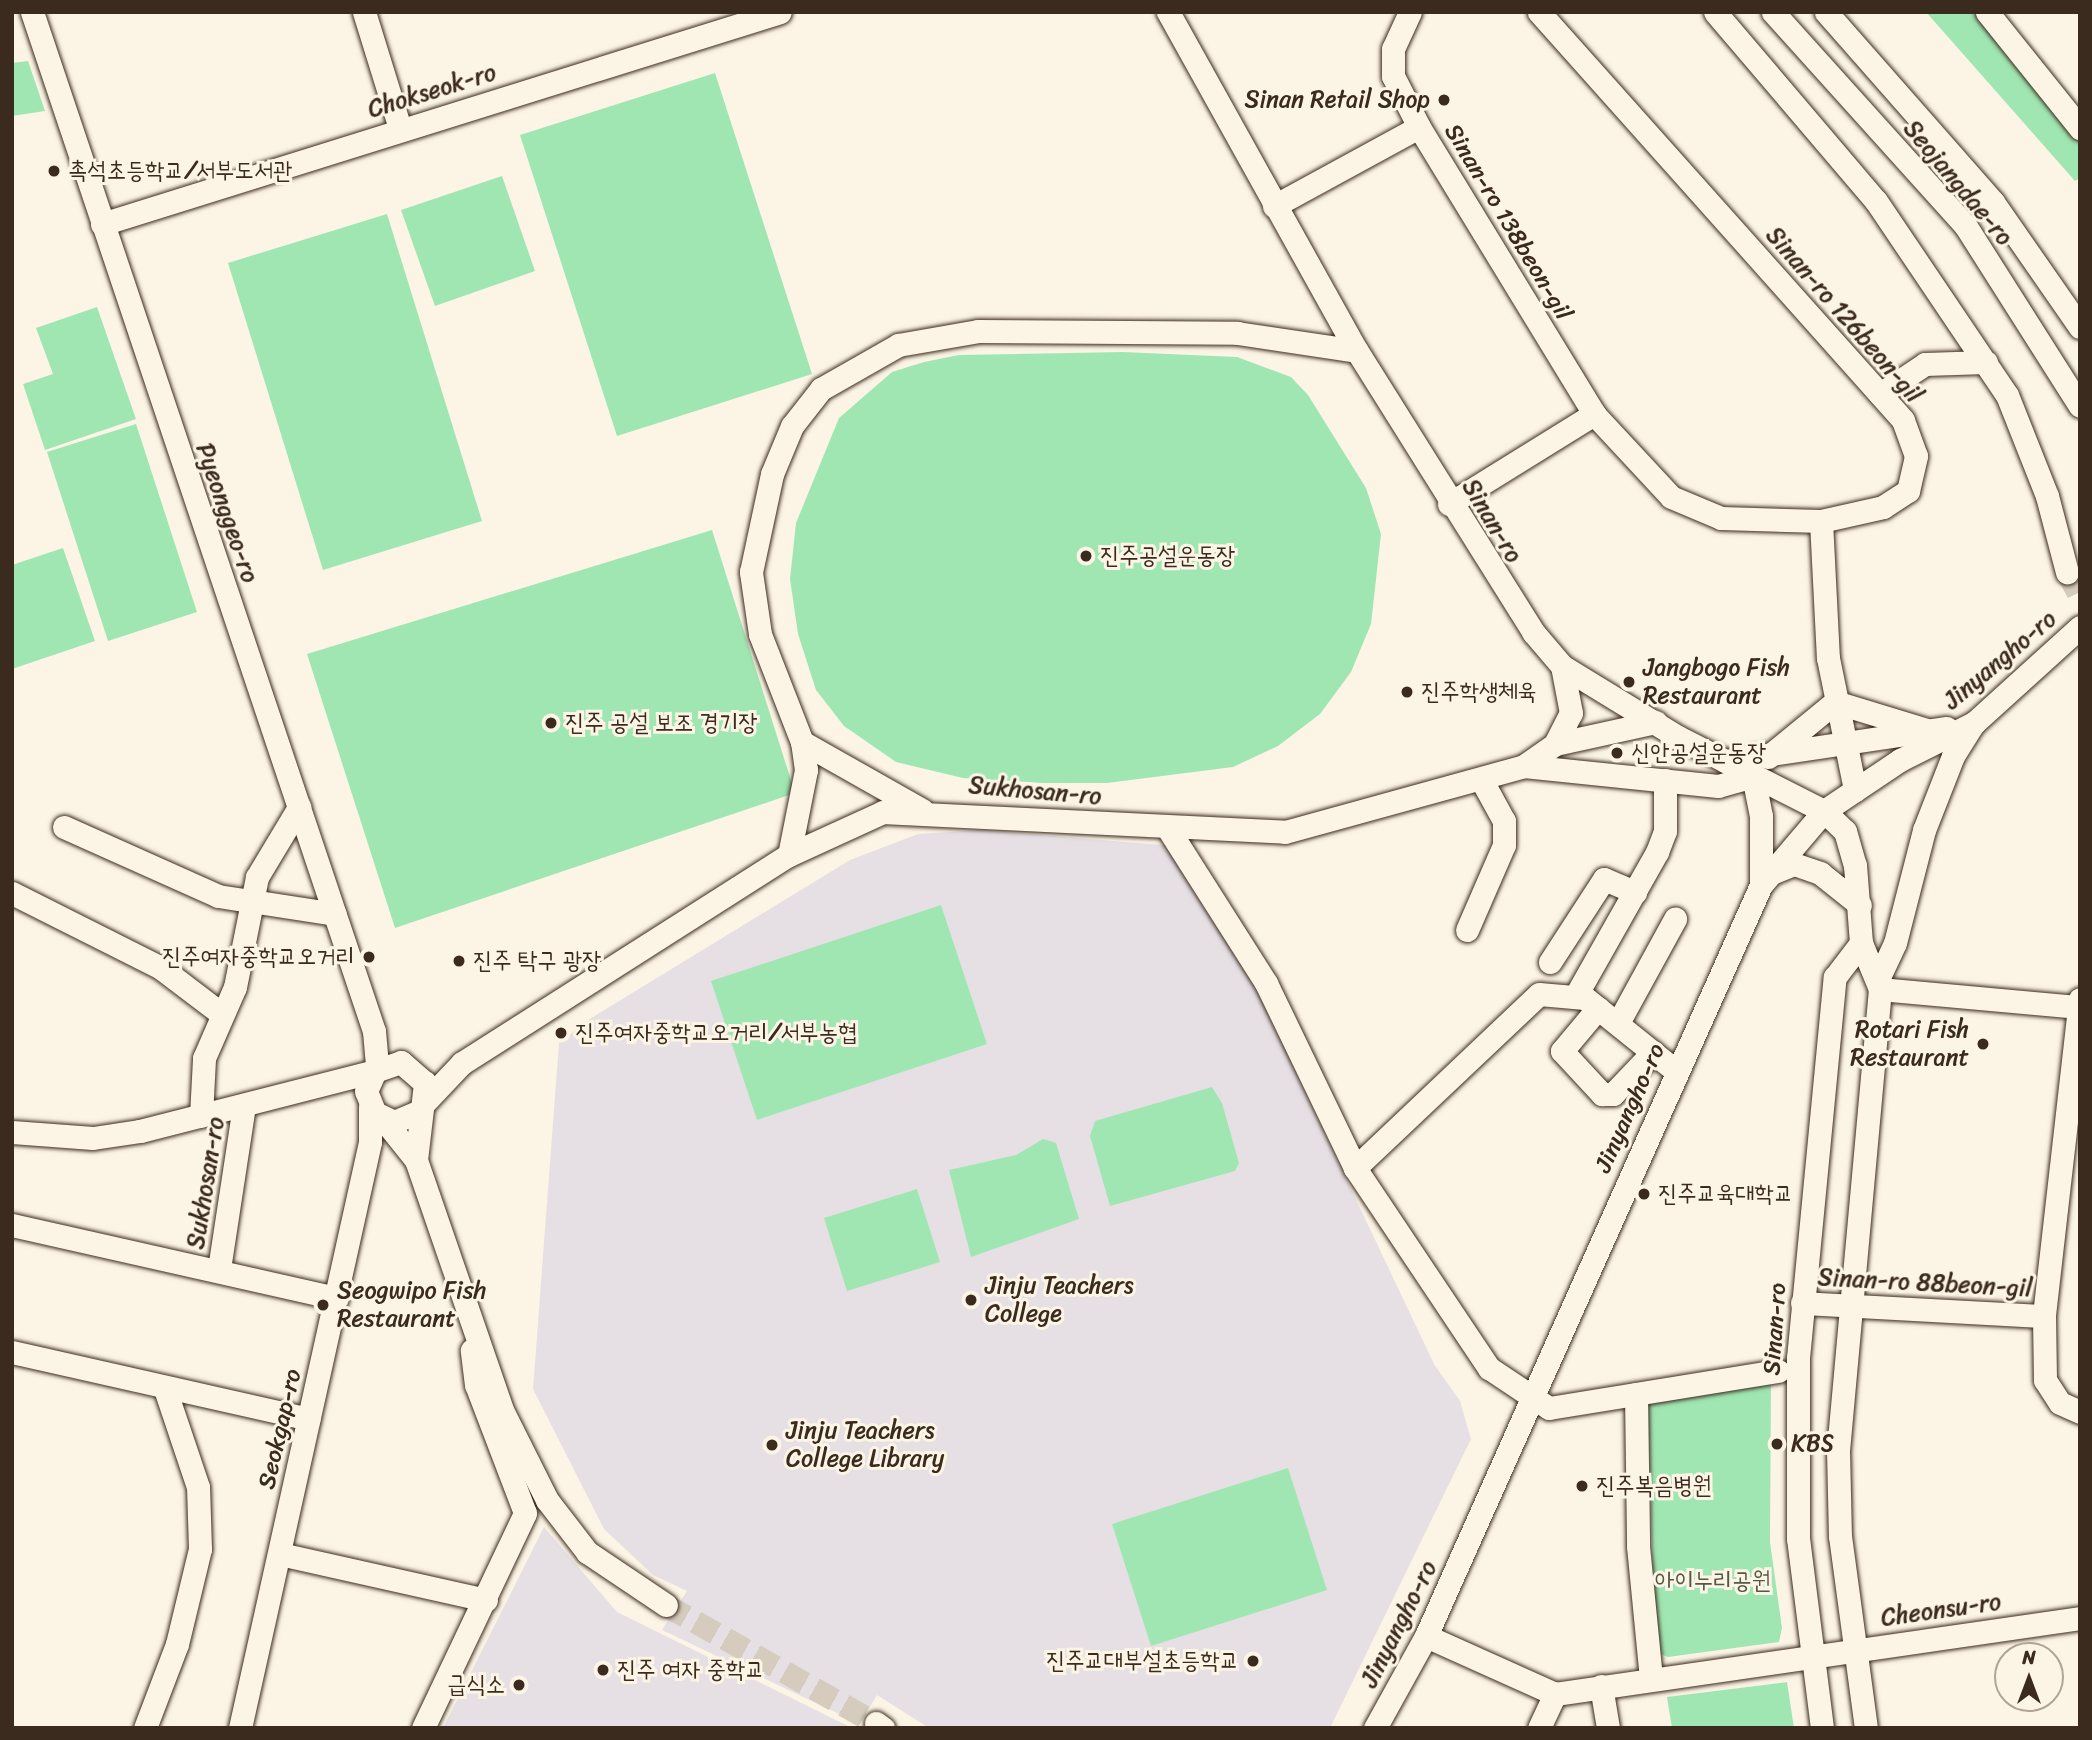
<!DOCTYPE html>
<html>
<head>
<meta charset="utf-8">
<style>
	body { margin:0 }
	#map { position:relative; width:2092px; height:1740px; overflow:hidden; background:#fcf5e5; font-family:Sriracha,"Poor Story",sans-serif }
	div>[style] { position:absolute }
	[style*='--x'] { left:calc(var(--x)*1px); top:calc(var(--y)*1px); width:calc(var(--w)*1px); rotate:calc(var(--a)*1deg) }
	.built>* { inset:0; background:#e6e0e4 }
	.green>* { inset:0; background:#a0e6b2 }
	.minor-tunnel>* { height:23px; margin-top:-11.5px; transform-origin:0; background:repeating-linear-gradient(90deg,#d5ccbd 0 23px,transparent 0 34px) }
	.roads { filter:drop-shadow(0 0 2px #3b2a1e) drop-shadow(0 0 2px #3b2a1e) }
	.minor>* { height:23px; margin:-11.5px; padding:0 11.5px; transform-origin:11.5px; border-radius:11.5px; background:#fcf5e5 }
	.dots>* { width:19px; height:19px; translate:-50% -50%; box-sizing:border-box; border:4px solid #fcf5e5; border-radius:50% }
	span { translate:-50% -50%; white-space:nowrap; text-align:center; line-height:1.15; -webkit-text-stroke:6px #fcf5e5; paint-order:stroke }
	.street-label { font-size:24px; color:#3b2a1e }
	.poi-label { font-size:24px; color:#3b2a1e }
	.right { translate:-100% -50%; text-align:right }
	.left { translate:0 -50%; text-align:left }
	.park-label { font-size:24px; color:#545943 }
	.frame { position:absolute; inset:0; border:14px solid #3b2a1e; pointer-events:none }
	.north { position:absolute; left:1994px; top:1642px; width:70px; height:70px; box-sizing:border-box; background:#fcf5e5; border:2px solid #afa495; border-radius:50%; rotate:0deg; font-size:19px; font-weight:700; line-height:28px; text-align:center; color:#3b2a1e }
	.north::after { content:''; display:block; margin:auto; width:24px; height:32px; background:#3b2a1e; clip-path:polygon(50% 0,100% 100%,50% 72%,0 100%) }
</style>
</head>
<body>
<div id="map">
	<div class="built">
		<i style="clip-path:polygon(980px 830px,1174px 846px,1251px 978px,1434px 1364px,1460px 1401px,1471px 1439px,1330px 1728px,929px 1728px,877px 1695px,860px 1724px,662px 1630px,687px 1591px,653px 1575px,604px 1529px,533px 1389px,559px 1043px,588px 1020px,850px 860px,918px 834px)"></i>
		<i style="clip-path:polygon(544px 1527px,617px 1612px,852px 1728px,443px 1728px)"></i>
	</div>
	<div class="green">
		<i style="clip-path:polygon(1926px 12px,1984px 12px,2080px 125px,2080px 178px,2075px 181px)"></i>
		<i style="clip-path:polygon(28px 61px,45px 111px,12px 116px,12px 63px)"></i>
		<i style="clip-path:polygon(715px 73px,812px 374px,617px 436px,520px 135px)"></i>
		<i style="clip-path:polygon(502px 176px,535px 271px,435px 306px,401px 210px)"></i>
		<i style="clip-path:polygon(387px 214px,482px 521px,323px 570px,228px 263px)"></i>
		<i style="clip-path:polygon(97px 307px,136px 419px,45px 450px,23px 384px,53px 374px,36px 328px)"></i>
		<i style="clip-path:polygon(1123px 352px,1237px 357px,1291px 377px,1308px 395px,1366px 488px,1381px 534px,1371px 624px,1351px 672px,1320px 714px,1278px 746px,1233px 767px,1107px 783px,1043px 783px,963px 778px,896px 762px,844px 726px,816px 690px,798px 634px,790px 579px,796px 523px,839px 418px,892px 372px,924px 362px,959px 355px)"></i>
		<i style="clip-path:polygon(136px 424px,197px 612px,108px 641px,47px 452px)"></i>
		<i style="clip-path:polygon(712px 530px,795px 793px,395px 928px,307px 654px)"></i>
		<i style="clip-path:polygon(63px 548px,95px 641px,12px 669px,12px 565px)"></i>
		<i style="clip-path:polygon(941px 905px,987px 1044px,757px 1120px,711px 981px)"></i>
		<i style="clip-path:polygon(1212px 1087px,1222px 1103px,1239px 1163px,1235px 1171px,1110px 1206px,1090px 1136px,1095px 1121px)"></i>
		<i style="clip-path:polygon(1043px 1139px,1056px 1143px,1079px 1219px,971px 1257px,949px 1170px,1016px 1155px)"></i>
		<i style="clip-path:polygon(917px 1189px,940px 1262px,847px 1291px,824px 1218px)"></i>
		<i style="clip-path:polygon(1771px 1379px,1770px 1542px,1782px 1628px,1779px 1642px,1668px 1657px,1655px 1652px,1648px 1397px)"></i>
		<i style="clip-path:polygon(1288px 1468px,1327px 1590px,1151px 1646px,1112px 1524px)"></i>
		<i style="clip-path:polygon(1787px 1682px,1794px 1728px,1672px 1728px,1667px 1697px)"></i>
	</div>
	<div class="minor-tunnel">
		<i style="--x:2067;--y:572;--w:26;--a:61"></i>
		<i style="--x:666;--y:1605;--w:241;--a:29.3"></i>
	</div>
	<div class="roads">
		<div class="minor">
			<i style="--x:32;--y:12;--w:1075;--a:71.45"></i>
			<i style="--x:374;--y:1031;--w:38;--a:85"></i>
			<i style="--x:364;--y:12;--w:121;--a:72.8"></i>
			<i style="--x:1168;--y:12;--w:388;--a:60.9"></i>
			<i style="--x:1357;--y:351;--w:332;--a:57.9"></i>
			<i style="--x:1533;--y:632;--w:45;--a:49.5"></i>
			<i style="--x:1562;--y:666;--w:136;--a:31.5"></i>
			<i style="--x:1678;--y:737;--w:164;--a:26.9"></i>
			<i style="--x:1824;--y:811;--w:29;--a:44"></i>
			<i style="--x:1845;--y:831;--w:35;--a:74"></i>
			<i style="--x:1855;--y:865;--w:78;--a:85.6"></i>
			<i style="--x:1861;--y:943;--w:50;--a:67.6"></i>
			<i style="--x:1880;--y:989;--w:463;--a:95.2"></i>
			<i style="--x:1838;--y:1450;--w:86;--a:88.7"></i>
			<i style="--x:1840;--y:1536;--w:194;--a:82.3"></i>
			<i style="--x:1410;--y:12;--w:41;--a:114.7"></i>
			<i style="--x:1393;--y:49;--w:27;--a:90"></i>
			<i style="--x:1393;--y:76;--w:57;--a:63"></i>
			<i style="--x:1419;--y:127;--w:336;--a:58.6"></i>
			<i style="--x:1594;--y:414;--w:113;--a:47.1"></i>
			<i style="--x:1671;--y:497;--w:54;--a:22.8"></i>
			<i style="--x:1721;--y:518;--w:100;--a:1.7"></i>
			<i style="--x:1821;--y:521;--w:64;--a:-12.7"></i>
			<i style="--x:1883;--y:507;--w:30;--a:-33"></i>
			<i style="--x:1908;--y:491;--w:36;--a:-77"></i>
			<i style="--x:1916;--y:456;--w:38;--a:-110"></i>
			<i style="--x:1903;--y:420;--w:547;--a:-131.74"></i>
			<i style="--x:1715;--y:12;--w:248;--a:49.6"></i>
			<i style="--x:1876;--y:201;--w:234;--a:56"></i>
			<i style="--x:2007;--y:395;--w:109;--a:68.4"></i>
			<i style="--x:2047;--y:496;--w:79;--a:75.3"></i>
			<i style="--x:1773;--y:12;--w:287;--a:48"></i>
			<i style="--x:1965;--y:225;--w:214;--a:57.6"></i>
			<i style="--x:1826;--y:12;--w:253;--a:48.7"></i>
			<i style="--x:1993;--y:202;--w:152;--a:55.2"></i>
			<i style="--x:1987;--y:12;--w:149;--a:51.3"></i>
			<i style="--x:1274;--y:206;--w:165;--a:-28.6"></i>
			<i style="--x:102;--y:224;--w:710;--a:-17.36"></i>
			<i style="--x:1880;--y:394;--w:54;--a:-33.7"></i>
			<i style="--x:1925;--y:364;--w:61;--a:-1.9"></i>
			<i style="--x:1449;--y:504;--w:171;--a:-31.8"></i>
			<i style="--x:1821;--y:521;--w:137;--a:87.1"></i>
			<i style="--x:1828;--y:658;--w:135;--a:78.4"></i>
			<i style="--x:802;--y:742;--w:138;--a:29.5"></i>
			<i style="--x:1555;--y:744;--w:35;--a:-63"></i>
			<i style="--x:1571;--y:713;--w:48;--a:-100.8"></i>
			<i style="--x:1768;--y:757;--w:87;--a:-39.4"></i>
			<i style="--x:1835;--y:702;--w:96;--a:16.9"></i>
			<i style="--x:1725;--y:761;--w:224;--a:-8.5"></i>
			<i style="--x:1524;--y:766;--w:195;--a:5.9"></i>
			<i style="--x:1718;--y:786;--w:36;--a:-16"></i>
			<i style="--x:1753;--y:776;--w:41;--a:78.7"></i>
			<i style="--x:1761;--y:816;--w:69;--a:90"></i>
			<i style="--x:64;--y:827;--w:169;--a:24.1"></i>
			<i style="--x:218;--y:896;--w:118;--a:8.7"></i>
			<i style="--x:1167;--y:827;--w:185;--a:57.6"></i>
			<i style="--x:1266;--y:983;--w:205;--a:64.3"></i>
			<i style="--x:1355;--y:1168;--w:241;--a:56.2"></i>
			<i style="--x:1489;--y:1368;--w:72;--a:33.7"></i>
			<i style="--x:1549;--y:1408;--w:232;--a:-9.2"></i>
			<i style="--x:789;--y:855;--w:87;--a:-78.7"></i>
			<i style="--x:806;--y:770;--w:28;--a:-98"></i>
			<i style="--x:802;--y:742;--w:116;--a:-111.3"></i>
			<i style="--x:760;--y:634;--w:63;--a:-98.3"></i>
			<i style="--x:751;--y:572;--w:100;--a:-77.9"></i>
			<i style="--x:772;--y:474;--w:52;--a:-67.4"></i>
			<i style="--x:792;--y:426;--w:47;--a:-51.9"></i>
			<i style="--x:821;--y:389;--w:89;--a:-29.7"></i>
			<i style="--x:898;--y:345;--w:81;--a:-9.9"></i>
			<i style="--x:978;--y:331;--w:259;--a:0.4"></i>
			<i style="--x:1237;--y:333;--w:121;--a:8.5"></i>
			<i style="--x:1769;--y:874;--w:27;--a:-22"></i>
			<i style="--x:1794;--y:864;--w:28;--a:19"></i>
			<i style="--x:1820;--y:873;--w:51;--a:38.7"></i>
			<i style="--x:12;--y:893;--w:167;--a:26.7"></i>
			<i style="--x:161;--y:968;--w:73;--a:37.2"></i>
			<i style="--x:1467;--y:930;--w:93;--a:-66.5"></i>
			<i style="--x:1504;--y:845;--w:24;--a:-90"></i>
			<i style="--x:1504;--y:821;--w:48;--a:-118.7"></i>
			<i style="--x:1550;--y:962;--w:99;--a:-57"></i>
			<i style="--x:1604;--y:879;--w:34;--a:23"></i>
			<i style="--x:1880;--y:975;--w:35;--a:-65"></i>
			<i style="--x:1895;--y:943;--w:117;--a:-75.6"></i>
			<i style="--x:1924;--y:830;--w:79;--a:-68.6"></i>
			<i style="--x:1953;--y:756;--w:39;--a:-58"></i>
			<i style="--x:1880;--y:989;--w:197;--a:5.2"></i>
			<i style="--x:1575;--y:997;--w:167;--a:-60.5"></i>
			<i style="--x:1657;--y:852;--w:22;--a:-69"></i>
			<i style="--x:1665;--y:831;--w:51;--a:-90"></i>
			<i style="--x:2080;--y:999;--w:319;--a:96.5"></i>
			<i style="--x:2044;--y:1316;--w:64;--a:89.1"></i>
			<i style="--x:2045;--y:1380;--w:27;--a:57"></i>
			<i style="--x:2060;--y:1403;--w:22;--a:24"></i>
			<i style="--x:1598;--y:1008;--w:56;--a:129.9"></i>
			<i style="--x:1562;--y:1051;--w:59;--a:47.1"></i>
			<i style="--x:1602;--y:1094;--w:11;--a:0"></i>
			<i style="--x:1613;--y:1094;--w:58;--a:-46.4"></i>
			<i style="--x:1618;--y:1023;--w:119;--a:-61.3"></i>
			<i style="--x:424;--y:1103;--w:55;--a:-46.5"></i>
			<i style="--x:462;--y:1063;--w:388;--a:-32.5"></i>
			<i style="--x:789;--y:855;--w:103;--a:-24.6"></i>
			<i style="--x:883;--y:812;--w:402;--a:2.8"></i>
			<i style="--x:1285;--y:832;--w:248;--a:-15.4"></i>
			<i style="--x:1524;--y:766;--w:38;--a:-35"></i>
			<i style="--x:1555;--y:744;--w:103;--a:-12.3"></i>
			<i style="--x:201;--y:1116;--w:58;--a:-87"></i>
			<i style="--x:204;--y:1058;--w:77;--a:-66.4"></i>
			<i style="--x:235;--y:987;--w:112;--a:-78.7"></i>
			<i style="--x:257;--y:877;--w:82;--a:-59"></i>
			<i style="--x:384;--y:1120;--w:51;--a:51.3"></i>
			<i style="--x:416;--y:1160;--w:264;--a:71"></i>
			<i style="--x:502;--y:1410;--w:101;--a:63.4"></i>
			<i style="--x:547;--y:1500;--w:66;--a:52.4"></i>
			<i style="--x:587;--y:1552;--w:95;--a:33.9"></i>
			<i style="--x:12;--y:1132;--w:81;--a:4.2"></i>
			<i style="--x:93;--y:1138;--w:48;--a:-8.5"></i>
			<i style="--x:140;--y:1131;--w:243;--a:-14.3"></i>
			<i style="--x:416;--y:1160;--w:78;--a:-83.3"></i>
			<i style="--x:425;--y:1083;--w:32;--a:-139"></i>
			<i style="--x:401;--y:1062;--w:28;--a:161"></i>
			<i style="--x:375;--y:1071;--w:22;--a:114"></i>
			<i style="--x:366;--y:1091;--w:24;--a:68"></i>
			<i style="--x:375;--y:1113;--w:21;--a:25"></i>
			<i style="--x:394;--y:1122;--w:28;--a:-23"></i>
			<i style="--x:1355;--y:1168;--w:253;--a:-43.4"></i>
			<i style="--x:1539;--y:994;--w:46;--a:5"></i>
			<i style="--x:1585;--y:998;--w:115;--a:38.7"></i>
			<i style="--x:12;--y:1225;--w:333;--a:12.7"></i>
			<i style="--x:219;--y:1269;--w:165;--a:-81.3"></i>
			<i style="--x:1802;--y:1303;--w:242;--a:3.1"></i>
			<i style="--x:12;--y:1352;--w:304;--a:12.7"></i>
			<i style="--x:1636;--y:1394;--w:152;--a:89.2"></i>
			<i style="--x:1638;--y:1546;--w:133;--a:84.4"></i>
			<i style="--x:280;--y:1554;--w:211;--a:12.6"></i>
			<i style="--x:1426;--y:1636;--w:141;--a:24.2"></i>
			<i style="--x:1555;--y:1694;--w:530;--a:-8.24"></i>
			<i style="--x:1601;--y:1686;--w:43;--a:80.5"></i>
			<i style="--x:876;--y:1723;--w:9;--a:36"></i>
			<i style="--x:145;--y:1728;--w:90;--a:-69.1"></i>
			<i style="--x:177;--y:1644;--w:98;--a:-76.4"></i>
			<i style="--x:200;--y:1549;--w:62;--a:-91.8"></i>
			<i style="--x:198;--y:1487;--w:103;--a:-108.6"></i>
			<i style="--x:240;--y:1728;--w:600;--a:-77.49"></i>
			<i style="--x:370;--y:1142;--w:35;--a:-90"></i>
			<i style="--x:423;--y:1728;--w:238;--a:-64.6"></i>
			<i style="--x:525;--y:1513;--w:137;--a:-110.9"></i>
			<i style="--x:476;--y:1385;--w:35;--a:-97"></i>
			<i style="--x:1375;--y:1728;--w:105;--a:-61"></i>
			<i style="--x:1426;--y:1636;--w:822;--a:-65.96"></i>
			<i style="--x:1761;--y:885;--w:97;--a:-49.6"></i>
			<i style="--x:1824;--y:811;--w:92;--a:-33.9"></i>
			<i style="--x:1900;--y:760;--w:83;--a:-26.6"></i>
			<i style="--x:1974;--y:723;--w:143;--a:-42.2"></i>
			<i style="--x:1539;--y:1728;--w:38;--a:-65"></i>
			<i style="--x:1822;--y:1728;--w:191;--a:-97.2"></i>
			<i style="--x:1798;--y:1539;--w:181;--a:-90"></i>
			<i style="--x:1798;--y:1358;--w:383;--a:-84.5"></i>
			<i style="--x:1835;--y:977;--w:43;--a:-52.6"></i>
		</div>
	</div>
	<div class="dots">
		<i style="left:1444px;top:100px;background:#3b2a1e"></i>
		<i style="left:54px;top:171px;background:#3b2a1e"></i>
		<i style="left:1086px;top:556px;background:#3b2a1e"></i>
		<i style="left:1629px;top:682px;background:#3b2a1e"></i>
		<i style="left:1407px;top:692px;background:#3b2a1e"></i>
		<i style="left:551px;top:723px;background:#3b2a1e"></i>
		<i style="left:1617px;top:753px;background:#3b2a1e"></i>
		<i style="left:369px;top:957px;background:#3b2a1e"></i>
		<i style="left:459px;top:961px;background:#3b2a1e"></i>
		<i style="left:561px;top:1033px;background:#3b2a1e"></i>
		<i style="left:1983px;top:1044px;background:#3b2a1e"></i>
		<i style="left:1644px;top:1194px;background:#3b2a1e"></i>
		<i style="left:971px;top:1300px;background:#3b2a1e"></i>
		<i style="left:323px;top:1305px;background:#3b2a1e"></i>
		<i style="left:1777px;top:1444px;background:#3b2a1e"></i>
		<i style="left:772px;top:1445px;background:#3b2a1e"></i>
		<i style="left:1582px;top:1486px;background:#3b2a1e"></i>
		<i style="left:1253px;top:1661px;background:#3b2a1e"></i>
		<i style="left:603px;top:1670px;background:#3b2a1e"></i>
		<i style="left:519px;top:1685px;background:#3b2a1e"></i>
	</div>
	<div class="street-label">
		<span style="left:432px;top:91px;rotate:-17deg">Chokseok-ro</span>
		<span style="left:1958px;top:183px;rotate:50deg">Seojangdae-ro</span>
		<span style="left:1508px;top:222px;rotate:59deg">Sinan-ro 138beon-gil</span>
		<span style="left:1844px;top:315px;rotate:49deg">Sinan-ro 126beon-gil</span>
		<span style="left:227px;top:513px;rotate:71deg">Pyeonggeo-ro</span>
		<span style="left:1492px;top:521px;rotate:59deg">Sinan-ro</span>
		<span style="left:2000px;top:660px;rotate:-40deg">Jinyangho-ro</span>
		<span style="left:1035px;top:791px;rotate:5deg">Sukhosan-ro</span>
		<span style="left:1630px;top:1108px;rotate:-66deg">Jinyangho-ro</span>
		<span style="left:206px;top:1183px;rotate:-81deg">Sukhosan-ro</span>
		<span style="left:1925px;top:1283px;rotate:3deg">Sinan-ro 88beon-gil</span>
		<span style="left:1775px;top:1329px;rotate:-86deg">Sinan-ro</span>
		<span style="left:280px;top:1429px;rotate:-77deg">Seokgap-ro</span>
		<span style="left:1941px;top:1610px;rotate:-8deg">Cheonsu-ro</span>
		<span style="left:1399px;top:1624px;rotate:-63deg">Jinyangho-ro</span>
	</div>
	<div class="poi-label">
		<span class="right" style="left:1430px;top:100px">Sinan Retail Shop</span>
		<span class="left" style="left:68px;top:171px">촉석초등학교/서부도서관</span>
		<span class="left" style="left:1100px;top:556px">진주공설운동장</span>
		<span class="left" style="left:1643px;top:682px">Jangbogo Fish<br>Restaurant</span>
		<span class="left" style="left:1421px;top:692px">진주학생체육</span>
		<span class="left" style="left:565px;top:723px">진주 공설 보조 경기장</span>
		<span class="left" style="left:1631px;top:753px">신안공설운동장</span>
		<span class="right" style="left:355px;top:957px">진주여자중학교오거리</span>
		<span class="left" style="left:473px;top:961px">진주 탁구 광장</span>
		<span class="right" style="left:1969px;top:1044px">Rotari Fish<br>Restaurant</span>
		<span class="left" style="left:575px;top:1033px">진주여자중학교오거리/서부농협</span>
		<span class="left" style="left:1658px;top:1194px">진주교육대학교</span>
		<span class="left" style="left:985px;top:1300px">Jinju Teachers<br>College</span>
		<span class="left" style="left:337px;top:1305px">Seogwipo Fish<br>Restaurant</span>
		<span class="left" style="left:786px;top:1445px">Jinju Teachers<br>College Library</span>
		<span class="left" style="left:1791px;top:1444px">KBS</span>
		<span class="left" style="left:1596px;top:1486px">진주복음병원</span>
		<span class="right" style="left:1239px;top:1661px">진주교대부설초등학교</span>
		<span class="left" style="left:617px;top:1670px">진주 여자 중학교</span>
		<span class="right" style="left:505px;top:1685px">급식소</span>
	</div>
	<div class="park-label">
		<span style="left:1713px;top:1581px">아이누리공원</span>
	</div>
	<div class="frame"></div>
	<div class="north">N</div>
</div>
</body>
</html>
